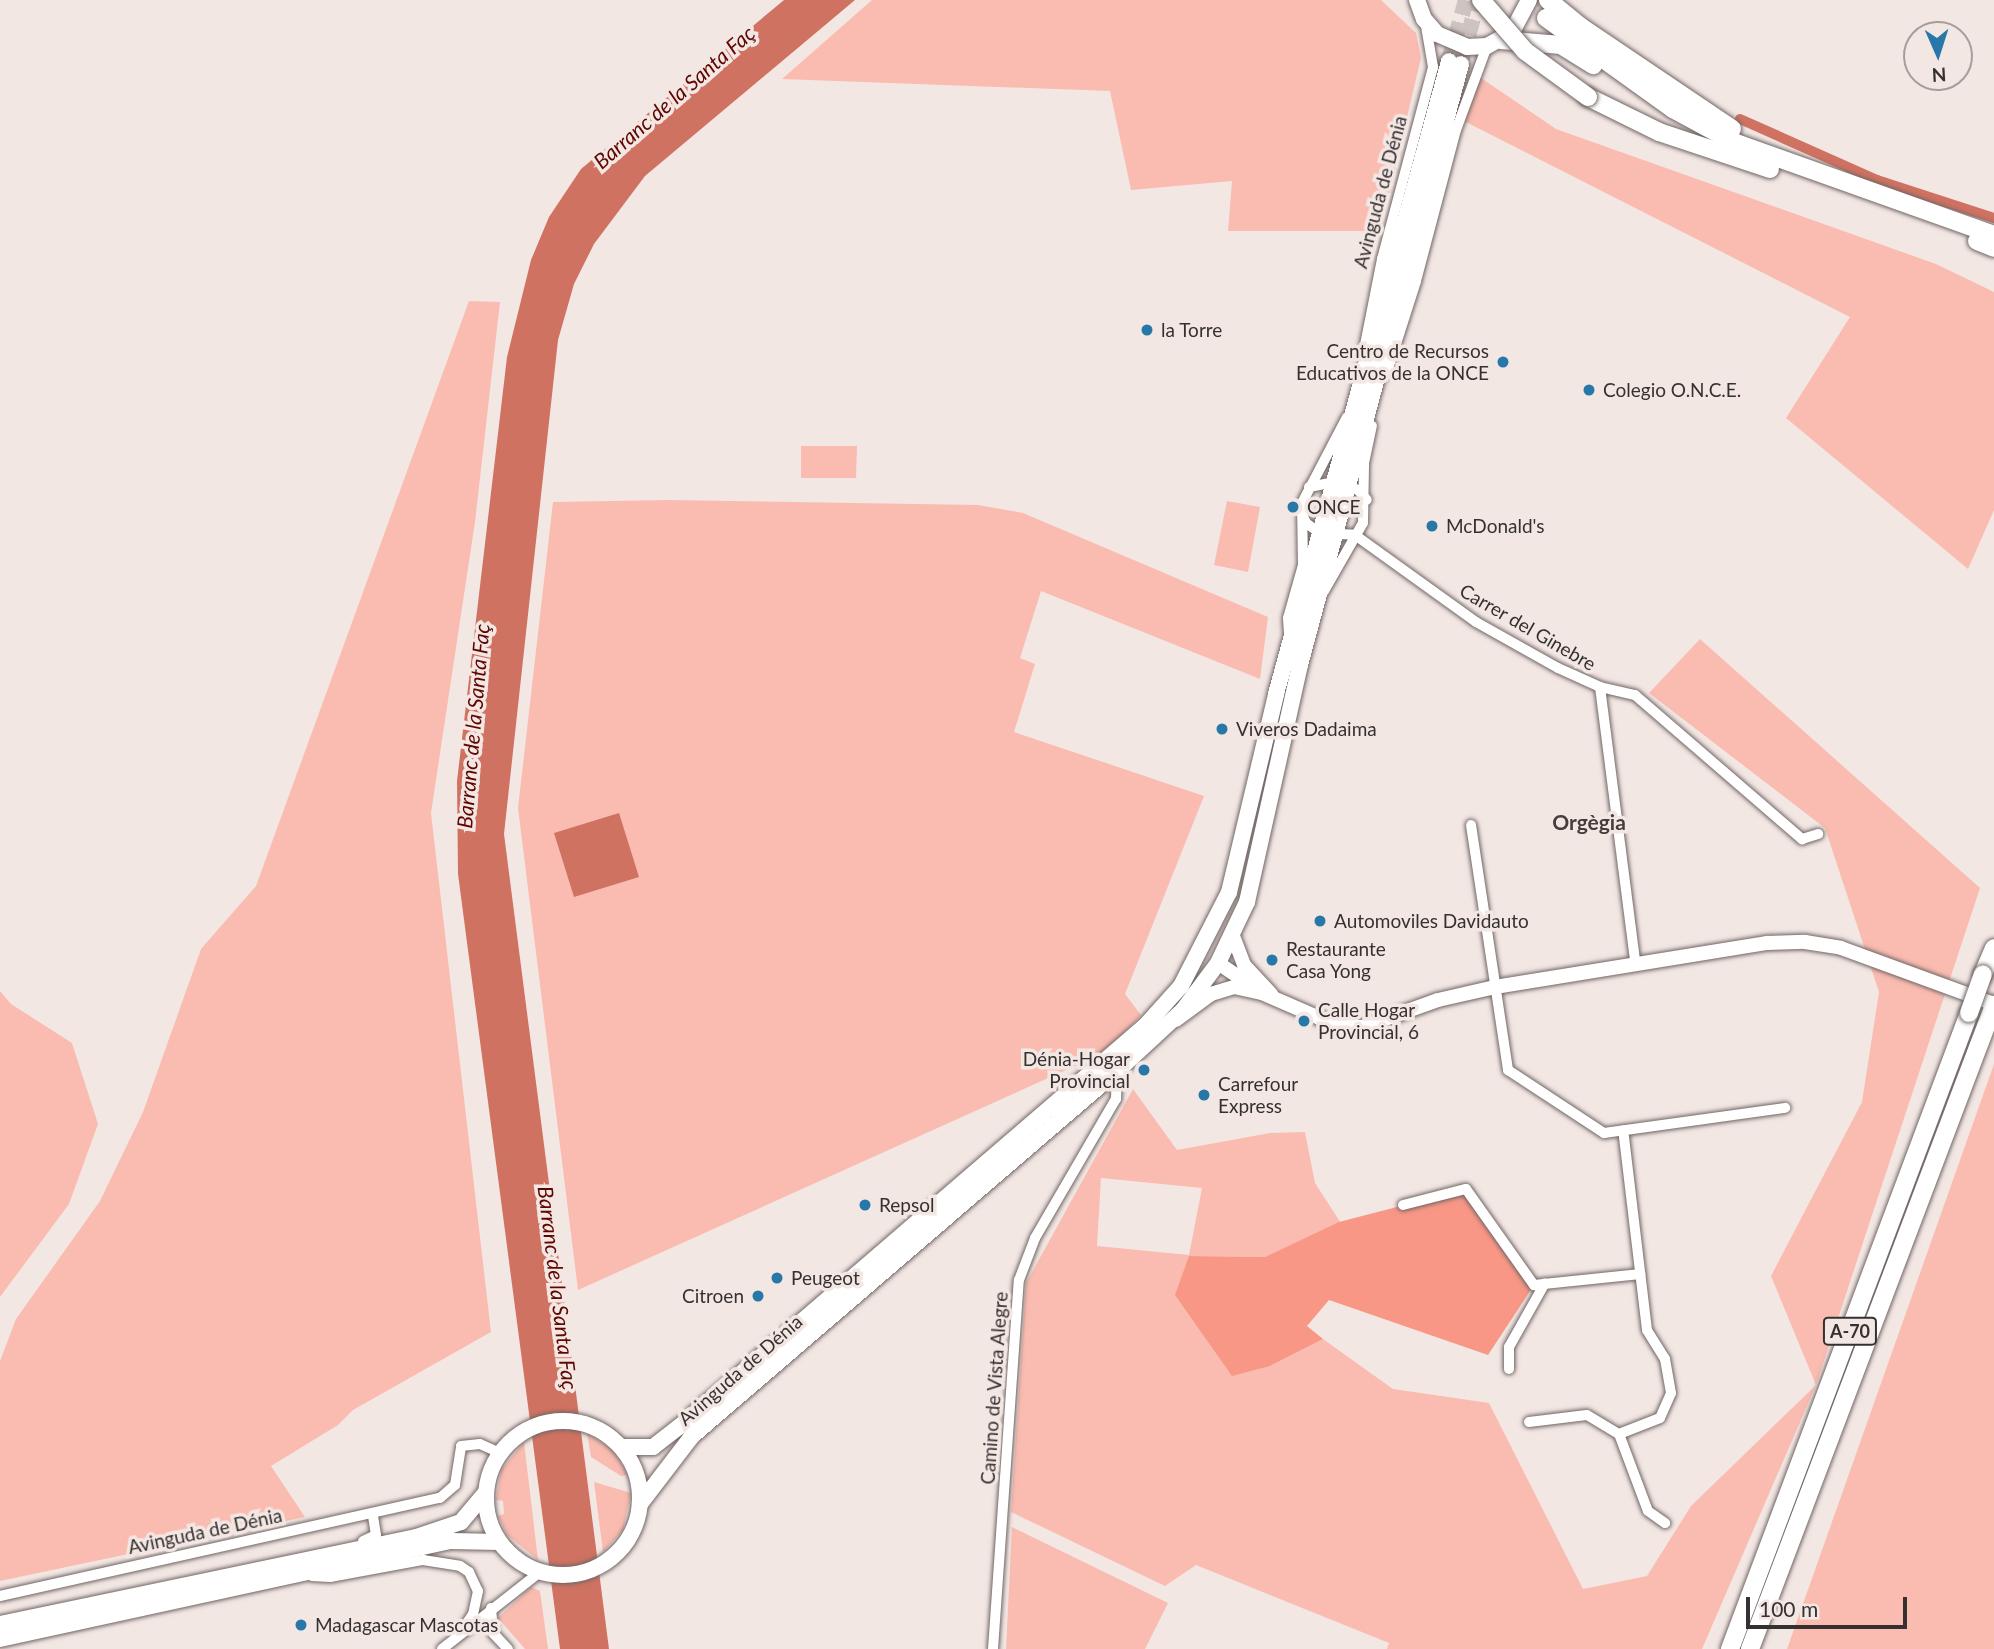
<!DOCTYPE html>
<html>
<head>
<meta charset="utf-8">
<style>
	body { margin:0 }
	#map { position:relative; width:1994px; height:1649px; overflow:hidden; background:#f3e7e4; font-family:Lato,sans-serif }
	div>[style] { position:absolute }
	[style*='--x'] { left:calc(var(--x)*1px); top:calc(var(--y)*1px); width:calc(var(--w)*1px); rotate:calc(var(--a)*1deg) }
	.green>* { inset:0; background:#fabcb1 }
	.forest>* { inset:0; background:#f99786 }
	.water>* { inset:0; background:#d07262 }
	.canal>* { height:10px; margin:-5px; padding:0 5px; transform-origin:5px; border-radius:5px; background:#d07262 }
	.primary-tunnel>* { height:16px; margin-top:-8px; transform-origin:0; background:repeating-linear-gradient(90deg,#cdc3c0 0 16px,transparent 0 24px) }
	.roads { filter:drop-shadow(0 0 2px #706664) drop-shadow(0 0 2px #706664) }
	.minor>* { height:10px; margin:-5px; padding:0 5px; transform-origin:5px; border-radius:5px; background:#fff }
	.secondary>* { height:14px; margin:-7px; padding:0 7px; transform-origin:7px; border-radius:7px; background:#fff }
	.primary>* { height:16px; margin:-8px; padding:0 8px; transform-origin:8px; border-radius:8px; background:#fff }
	.primary>.ring { margin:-8px; padding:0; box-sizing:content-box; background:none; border:16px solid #fff; border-radius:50% }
	.motorway>* { height:18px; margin:-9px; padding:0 9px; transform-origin:9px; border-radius:9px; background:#fff }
	.bridges { filter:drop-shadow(0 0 2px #706664) drop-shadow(0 0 2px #706664) }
	.motorway-bridge>* { height:18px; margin:-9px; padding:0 9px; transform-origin:9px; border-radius:9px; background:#fff }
	.dots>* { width:19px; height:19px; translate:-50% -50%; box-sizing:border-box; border:4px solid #f3e7e4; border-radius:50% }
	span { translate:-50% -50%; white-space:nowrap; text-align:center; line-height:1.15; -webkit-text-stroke:7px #f3e7e4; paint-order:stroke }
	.shield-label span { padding:2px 5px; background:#f3e7e4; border:2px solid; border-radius:5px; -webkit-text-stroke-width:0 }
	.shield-label { font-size:18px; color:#363131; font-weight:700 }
	.street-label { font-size:19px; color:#363131 }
	.poi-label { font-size:19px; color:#363131 }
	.left { translate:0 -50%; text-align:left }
	.right { translate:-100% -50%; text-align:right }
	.water-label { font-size:21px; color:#5f0601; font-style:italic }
	.neighbourhood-label { font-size:21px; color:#473d3c; font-weight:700 }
	.north { position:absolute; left:1903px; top:21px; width:70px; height:70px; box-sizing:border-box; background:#f3e7e4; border:2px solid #a79e9c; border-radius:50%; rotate:177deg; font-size:19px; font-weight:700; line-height:28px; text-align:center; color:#363131 }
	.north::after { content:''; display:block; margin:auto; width:24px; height:32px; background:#2778a9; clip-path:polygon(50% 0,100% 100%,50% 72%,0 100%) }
	.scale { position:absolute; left:1746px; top:1597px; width:161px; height:32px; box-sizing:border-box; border:4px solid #363131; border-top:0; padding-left:9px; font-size:21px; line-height:24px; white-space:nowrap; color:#363131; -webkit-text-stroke:5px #f3e7e4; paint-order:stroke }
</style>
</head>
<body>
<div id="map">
	<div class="green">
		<i style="clip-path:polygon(872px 0,1381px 0,1416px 33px,1421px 58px,1380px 231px,1228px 231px,1232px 181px,1131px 190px,1110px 91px,782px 79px)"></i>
		<i style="clip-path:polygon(1481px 78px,1556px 129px,1936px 264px,1994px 292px,1994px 510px,1968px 569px,1786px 418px,1850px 317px,1460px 119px)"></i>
		<i style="clip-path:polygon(469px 301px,500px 302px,475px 522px,431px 813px,491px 1332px,353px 1410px,338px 1425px,271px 1466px,305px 1517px,0 1581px,0 1361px,16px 1319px,100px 1201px,143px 1112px,201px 949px,256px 886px)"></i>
		<i style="clip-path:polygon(801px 446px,857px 446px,856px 478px,801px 478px)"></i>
		<i style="clip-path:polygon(668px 500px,978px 505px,1023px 513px,1268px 617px,1260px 679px,1041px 591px,1020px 658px,1035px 664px,1014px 732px,1204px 796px,1125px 994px,1141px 1015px,1106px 1052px,578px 1290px,518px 808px,553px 502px)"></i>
		<i style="clip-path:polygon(1227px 501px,1260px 507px,1248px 572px,1214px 565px)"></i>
		<i style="clip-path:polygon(evenodd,1700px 639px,1980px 888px,1816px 1385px,1702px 1649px,1387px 1649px,1389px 1643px,1196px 1565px,1165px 1586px,1011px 1512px,1026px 1283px,1133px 1089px,1177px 1150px,1270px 1133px,1305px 1132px,1315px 1183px,1344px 1228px,1265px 1257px,1189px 1256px,1270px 1366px,1323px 1339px,1393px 1389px,1489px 1403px,1583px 1589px,1647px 1576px,1691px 1506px,1816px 1385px,1771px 1276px,1862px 1102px,1879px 992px,1825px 828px,1649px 693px,1700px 639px,1101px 1178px,1202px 1188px,1189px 1255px,1097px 1246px,1101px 1178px)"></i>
		<i style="clip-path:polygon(0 991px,11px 1004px,72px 1043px,98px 1124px,69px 1204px,0 1297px)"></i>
		<i style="clip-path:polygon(1994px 1064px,1994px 1649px,1787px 1649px)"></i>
		<i style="clip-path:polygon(587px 1433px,614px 1451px,628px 1475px,621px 1476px,591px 1457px)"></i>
		<i style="clip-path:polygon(524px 1442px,538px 1560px,507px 1535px,498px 1516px,504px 1514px,503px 1501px,496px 1500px,501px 1470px)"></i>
		<i style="clip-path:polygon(594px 1482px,631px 1493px,623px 1530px,603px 1552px)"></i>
		<i style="clip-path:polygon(1012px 1527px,1168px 1603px,1145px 1649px,1006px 1649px)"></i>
		<i style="clip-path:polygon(531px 1587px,540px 1591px,548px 1649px,525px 1649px,498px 1618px)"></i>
	</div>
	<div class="forest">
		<i style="clip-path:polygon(1466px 1189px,1534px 1285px,1488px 1355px,1329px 1300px,1307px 1326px,1323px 1339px,1270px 1366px,1232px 1376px,1175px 1295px,1189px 1256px,1265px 1257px,1339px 1222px)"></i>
	</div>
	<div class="water">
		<i style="clip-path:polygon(784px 0,855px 0,645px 176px,594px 244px,574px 284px,558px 340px,504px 834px,609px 1649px,560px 1649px,458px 874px,457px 781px,507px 357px,531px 260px,549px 217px,581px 169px)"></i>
		<i style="clip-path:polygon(619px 813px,639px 877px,574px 897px,554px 833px)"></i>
	</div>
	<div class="canal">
		<i style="--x:1740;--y:119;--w:150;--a:24"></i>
		<i style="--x:1877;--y:180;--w:123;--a:18"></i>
	</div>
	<div class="primary-tunnel">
		<i style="--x:1462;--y:58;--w:60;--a:-74.6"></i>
		<i style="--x:1449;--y:61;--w:63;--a:-74.4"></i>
	</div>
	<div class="roads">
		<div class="minor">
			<i style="--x:1363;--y:355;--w:98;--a:-78.8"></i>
			<i style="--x:1382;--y:259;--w:199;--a:-75.1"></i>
			<i style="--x:1433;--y:67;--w:42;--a:-99.7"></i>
			<i style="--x:1380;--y:379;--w:13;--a:-51"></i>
			<i style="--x:1388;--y:369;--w:92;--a:-72.3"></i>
			<i style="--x:1416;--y:281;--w:156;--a:-75.2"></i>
			<i style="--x:1456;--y:130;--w:90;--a:-69.7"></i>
			<i style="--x:1309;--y:487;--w:25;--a:-11"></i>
			<i style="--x:1334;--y:482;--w:25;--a:18"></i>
			<i style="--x:1358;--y:490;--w:13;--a:48"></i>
			<i style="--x:1302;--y:514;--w:10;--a:66"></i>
			<i style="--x:1306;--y:523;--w:17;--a:36"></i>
			<i style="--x:1320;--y:533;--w:35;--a:3"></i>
			<i style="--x:1355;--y:535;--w:149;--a:35.7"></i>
			<i style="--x:1476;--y:622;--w:94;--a:29.3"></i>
			<i style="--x:1558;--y:668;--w:46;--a:24.3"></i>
			<i style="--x:1600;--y:687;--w:36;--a:13"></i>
			<i style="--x:1635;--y:695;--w:221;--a:40.8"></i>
			<i style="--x:1802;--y:839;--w:17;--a:-17"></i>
			<i style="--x:1324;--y:591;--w:78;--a:-60.2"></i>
			<i style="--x:1363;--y:523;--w:60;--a:-89"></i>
			<i style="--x:1364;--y:463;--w:38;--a:-78"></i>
			<i style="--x:1289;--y:633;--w:15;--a:-94"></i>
			<i style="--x:1288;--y:618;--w:55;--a:-74.2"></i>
			<i style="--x:1303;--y:565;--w:62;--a:-90.9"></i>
			<i style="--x:1302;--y:503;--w:97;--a:-62.4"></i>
			<i style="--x:1600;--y:687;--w:277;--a:82.7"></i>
			<i style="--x:1471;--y:825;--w:248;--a:81.4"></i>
			<i style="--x:1508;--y:1070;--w:115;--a:33.3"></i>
			<i style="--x:1604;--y:1133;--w:183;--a:-7.9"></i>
			<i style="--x:1403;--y:1205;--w:65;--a:-14.3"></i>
			<i style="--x:1466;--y:1189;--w:118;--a:54.7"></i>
			<i style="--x:1534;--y:1285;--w:107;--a:-5.9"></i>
			<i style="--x:1509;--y:1369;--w:22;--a:-90"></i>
			<i style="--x:1509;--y:1347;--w:73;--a:-60.6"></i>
			<i style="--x:1529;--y:1422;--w:58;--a:-6.9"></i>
			<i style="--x:1587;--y:1415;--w:37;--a:31"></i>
			<i style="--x:1619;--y:1434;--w:82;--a:69.4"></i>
			<i style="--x:1648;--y:1511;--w:21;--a:35"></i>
			<i style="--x:1619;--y:1434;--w:44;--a:-21.3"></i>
			<i style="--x:1660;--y:1418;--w:27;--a:-66"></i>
			<i style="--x:1671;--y:1393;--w:35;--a:-100"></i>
			<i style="--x:1665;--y:1359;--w:34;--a:-122"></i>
			<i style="--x:1647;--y:1330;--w:201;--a:-96.8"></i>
			<i style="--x:363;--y:1541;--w:14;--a:-25"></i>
			<i style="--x:376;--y:1535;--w:20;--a:-99"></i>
			<i style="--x:312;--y:1576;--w:18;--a:3"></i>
			<i style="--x:330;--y:1577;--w:95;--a:-10.4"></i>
			<i style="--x:423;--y:1560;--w:37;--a:9"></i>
			<i style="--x:460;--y:1566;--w:11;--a:34"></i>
			<i style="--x:469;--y:1572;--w:21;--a:65"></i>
			<i style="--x:478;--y:1591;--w:24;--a:102"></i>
			<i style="--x:473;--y:1614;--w:22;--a:124"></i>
			<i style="--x:0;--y:1596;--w:451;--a:-12.6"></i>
			<i style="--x:440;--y:1498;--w:20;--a:-41"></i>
			<i style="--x:455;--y:1485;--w:39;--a:-81"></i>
			<i style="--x:461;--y:1446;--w:19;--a:-6"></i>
			<i style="--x:480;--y:1444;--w:22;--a:24"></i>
			<i style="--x:491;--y:1608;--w:25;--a:85"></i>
			<i style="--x:493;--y:1633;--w:22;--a:47"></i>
			<i style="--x:442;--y:1649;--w:125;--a:-38.2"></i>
			<i style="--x:993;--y:1649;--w:370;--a:-86"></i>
			<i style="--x:1019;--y:1280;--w:45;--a:-69.1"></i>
			<i style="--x:1035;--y:1238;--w:161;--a:-59.8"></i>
			<i style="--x:1116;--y:1099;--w:28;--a:-88"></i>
		</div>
		<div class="secondary">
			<i style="--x:1233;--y:936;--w:31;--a:69"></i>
			<i style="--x:1244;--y:965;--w:40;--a:47"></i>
			<i style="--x:1218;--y:963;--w:45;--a:34"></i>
			<i style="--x:1176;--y:1020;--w:44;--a:-36.6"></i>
			<i style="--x:1211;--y:994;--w:24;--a:-17"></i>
			<i style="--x:1234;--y:987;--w:29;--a:12"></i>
			<i style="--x:1262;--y:993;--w:83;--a:23.5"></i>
			<i style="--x:1338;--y:1026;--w:25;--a:2"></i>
			<i style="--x:1363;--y:1027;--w:80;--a:-19.8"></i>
			<i style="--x:1438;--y:1000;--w:58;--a:-12.8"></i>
			<i style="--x:1495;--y:987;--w:276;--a:-9.2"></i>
			<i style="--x:1767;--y:943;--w:38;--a:-2"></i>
			<i style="--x:1805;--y:942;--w:36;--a:9"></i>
			<i style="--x:1841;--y:948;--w:163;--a:20.1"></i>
		</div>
		<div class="primary">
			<i style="--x:1417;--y:0;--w:20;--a:70"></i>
			<i style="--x:1424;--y:19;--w:20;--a:49"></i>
			<i style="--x:1437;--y:34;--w:33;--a:23"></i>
			<i style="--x:1467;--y:47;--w:20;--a:-3"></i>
			<i style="--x:1487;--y:46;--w:29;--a:-29"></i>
			<i style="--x:1512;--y:32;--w:36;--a:-62"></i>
			<i class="ring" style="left:486px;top:1421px;width:138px;height:138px"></i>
			<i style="--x:621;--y:1447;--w:32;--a:0"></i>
			<i style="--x:653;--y:1447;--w:33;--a:-38"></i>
			<i style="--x:679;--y:1427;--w:615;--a:-40.71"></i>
			<i style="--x:1145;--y:1026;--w:54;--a:-48"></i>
			<i style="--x:1181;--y:986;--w:106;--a:-62.9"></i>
			<i style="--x:1229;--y:892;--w:204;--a:-76.6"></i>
			<i style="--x:1276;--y:694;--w:656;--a:-74.71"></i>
			<i style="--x:640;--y:1504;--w:86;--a:-52.6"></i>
			<i style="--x:692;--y:1436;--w:560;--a:-40.66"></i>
			<i style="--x:1117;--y:1071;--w:90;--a:-42.7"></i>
			<i style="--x:1183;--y:1010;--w:59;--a:-53.3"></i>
			<i style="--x:1218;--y:963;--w:68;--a:-64.6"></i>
			<i style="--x:1247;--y:902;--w:243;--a:-77.4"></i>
			<i style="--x:1300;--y:665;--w:622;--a:-75"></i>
			<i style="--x:0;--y:1624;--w:425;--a:-11.8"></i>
			<i style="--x:416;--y:1537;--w:47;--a:-18.4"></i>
			<i style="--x:461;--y:1522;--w:38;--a:-50"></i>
			<i style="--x:0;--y:1639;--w:462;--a:-12.3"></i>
			<i style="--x:451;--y:1541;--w:48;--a:1.2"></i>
		</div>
		<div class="motorway">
			<i style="--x:1548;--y:0;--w:43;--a:39.3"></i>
			<i style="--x:1581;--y:27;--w:182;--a:34"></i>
			<i style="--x:1546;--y:18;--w:156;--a:35.6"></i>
			<i style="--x:1673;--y:109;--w:72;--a:28.4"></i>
			<i style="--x:1736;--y:143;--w:274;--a:19.6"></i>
			<i style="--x:1501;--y:40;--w:60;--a:4.8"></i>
			<i style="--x:1561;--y:45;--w:38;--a:32"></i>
			<i style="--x:1588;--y:97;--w:79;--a:26.2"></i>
			<i style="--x:1659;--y:132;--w:117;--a:18.4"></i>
			<i style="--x:1977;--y:241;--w:18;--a:22"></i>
			<i style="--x:1983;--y:974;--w:28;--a:-67"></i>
			<i style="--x:1730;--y:1649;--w:679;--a:-69.4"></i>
			<i style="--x:1750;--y:1649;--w:689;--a:-69.25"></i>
		</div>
	</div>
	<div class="bridges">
		<div class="motorway-bridge">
			<i style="--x:1481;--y:0;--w:67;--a:49.2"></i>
			<i style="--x:1525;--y:51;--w:78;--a:36.1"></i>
			<i style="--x:1969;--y:1013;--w:41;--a:-70.3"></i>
		</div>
	</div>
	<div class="dots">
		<i style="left:1147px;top:330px;background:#2778a9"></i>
		<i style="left:1503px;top:362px;background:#2778a9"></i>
		<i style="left:1589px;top:390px;background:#2778a9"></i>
		<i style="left:1293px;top:507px;background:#2778a9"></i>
		<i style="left:1432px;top:526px;background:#2778a9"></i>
		<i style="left:1222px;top:729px;background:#2778a9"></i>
		<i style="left:1320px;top:921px;background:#2778a9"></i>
		<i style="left:1272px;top:960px;background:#2778a9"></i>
		<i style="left:1304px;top:1021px;background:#2778a9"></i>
		<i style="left:1144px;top:1070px;background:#2778a9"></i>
		<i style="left:1204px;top:1095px;background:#2778a9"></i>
		<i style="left:865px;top:1205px;background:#2778a9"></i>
		<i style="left:777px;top:1278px;background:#2778a9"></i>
		<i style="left:758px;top:1296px;background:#2778a9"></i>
		<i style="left:301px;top:1625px;background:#2778a9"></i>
	</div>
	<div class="shield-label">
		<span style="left:1850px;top:1331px">A-70</span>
	</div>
	<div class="street-label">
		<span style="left:1380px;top:192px;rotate:-75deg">Avinguda de Dénia</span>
		<span style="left:1528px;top:627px;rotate:30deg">Carrer del Ginebre</span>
		<span style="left:740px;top:1370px;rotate:-41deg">Avinguda de Dénia</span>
		<span style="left:994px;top:1388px;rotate:-86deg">Camino de Vista Alegre</span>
		<span style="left:205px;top:1531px;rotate:-12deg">Avinguda de Dénia</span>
	</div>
	<div class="poi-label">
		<span class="left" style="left:1161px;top:330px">la Torre</span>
		<span class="right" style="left:1489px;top:362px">Centro de Recursos<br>Educativos de la ONCE</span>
		<span class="left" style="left:1603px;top:390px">Colegio O.N.C.E.</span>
		<span class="left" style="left:1307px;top:507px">ONCE</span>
		<span class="left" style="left:1446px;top:526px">McDonald's</span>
		<span class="left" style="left:1236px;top:729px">Viveros Dadaima</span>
		<span class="left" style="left:1334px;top:921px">Automoviles Davidauto</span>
		<span class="left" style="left:1286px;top:960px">Restaurante<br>Casa Yong</span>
		<span class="left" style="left:1318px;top:1021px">Calle Hogar<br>Provincial, 6</span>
		<span class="right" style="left:1130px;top:1070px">Dénia-Hogar<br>Provincial</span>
		<span class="left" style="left:1218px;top:1095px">Carrefour<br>Express</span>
		<span class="left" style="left:879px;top:1205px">Repsol</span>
		<span class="left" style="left:791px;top:1278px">Peugeot</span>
		<span class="right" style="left:744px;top:1296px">Citroen</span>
		<span class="left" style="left:315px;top:1625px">Madagascar Mascotas</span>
	</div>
	<div class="water-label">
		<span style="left:674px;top:97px;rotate:-41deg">Barranc de la Santa Faç</span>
		<span style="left:473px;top:726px;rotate:-85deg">Barranc de la Santa Faç</span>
		<span style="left:558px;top:1288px;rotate:83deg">Barranc de la Santa Faç</span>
	</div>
	<div class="neighbourhood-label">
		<span style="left:1589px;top:822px">Orgègia</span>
	</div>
	<div class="north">N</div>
	<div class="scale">100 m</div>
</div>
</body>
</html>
